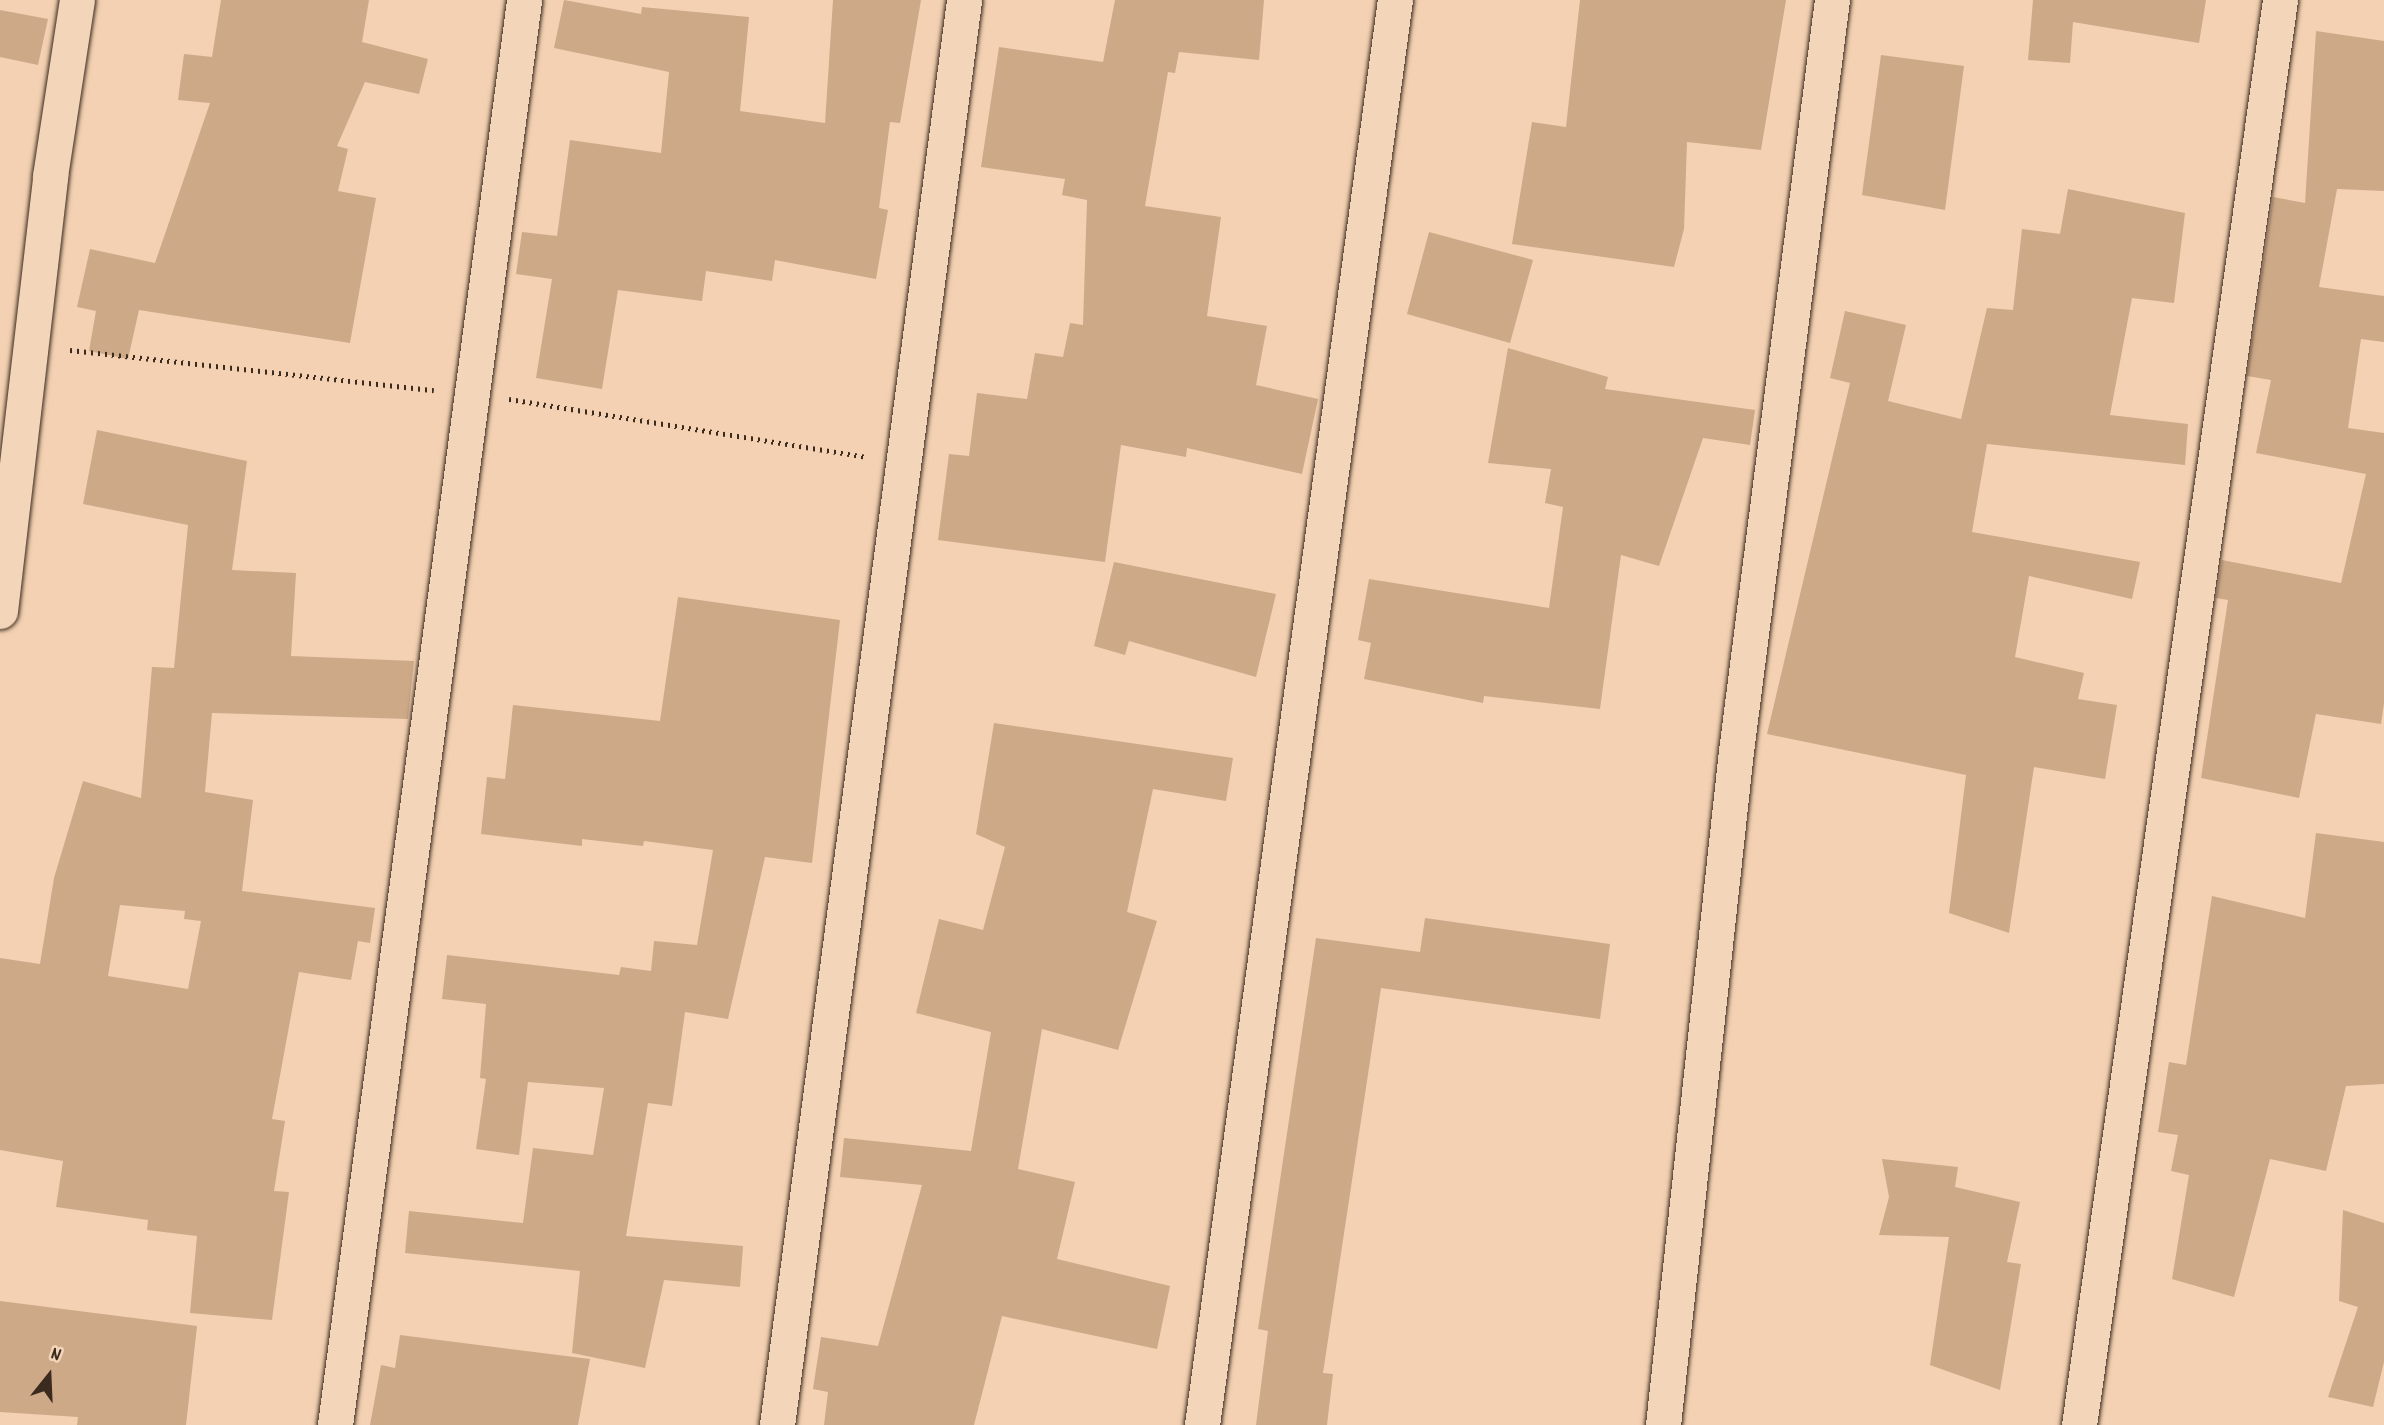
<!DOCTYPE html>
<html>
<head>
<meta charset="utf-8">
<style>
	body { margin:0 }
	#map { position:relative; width:2384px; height:1425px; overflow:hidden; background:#f3d1b2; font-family:Dekko,sans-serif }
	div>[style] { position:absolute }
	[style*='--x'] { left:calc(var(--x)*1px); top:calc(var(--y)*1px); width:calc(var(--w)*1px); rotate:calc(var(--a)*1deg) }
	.building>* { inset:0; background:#cda988 }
	.path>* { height:4.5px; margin-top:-2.25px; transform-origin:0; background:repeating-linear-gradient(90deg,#3b2a1e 0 2px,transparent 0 7px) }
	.roads { filter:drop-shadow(0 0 2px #3b2a1e) drop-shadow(0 0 2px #3b2a1e) }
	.street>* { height:35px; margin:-17.5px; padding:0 17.5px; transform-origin:17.5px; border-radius:17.5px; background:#f3d5b9 }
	span { translate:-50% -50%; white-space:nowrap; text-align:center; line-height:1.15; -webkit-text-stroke:6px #f3d5b9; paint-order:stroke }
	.north { position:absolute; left:14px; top:1341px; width:70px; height:70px; -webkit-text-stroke:5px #f3d5b9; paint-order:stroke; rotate:18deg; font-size:19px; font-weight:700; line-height:28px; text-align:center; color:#3b2a1e }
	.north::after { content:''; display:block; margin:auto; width:24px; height:32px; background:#3b2a1e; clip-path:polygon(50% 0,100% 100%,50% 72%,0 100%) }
</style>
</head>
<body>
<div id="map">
	<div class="building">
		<i style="clip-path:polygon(221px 0,369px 0,362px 42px,428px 59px,419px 94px,365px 82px,337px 146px,348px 149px,338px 191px,376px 198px,350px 343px,139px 310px,128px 359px,89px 351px,96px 311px,77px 307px,90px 249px,155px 263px,210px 103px,178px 100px,184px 54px,212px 57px)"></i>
		<i style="clip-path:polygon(564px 0,641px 14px,642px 7px,749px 17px,740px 111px,825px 123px,833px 0,921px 0,900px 123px,890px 122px,879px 208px,888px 210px,876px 279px,775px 260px,772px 281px,706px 271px,702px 301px,618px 290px,602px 389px,536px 378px,552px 279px,516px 274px,522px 232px,557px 236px,570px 140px,661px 153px,669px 72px,554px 48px)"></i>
		<i style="clip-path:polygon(1115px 0,1264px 0,1259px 60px,1179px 52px,1175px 73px,1168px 72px,1145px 206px,1221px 217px,1207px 316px,1267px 326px,1256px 385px,1318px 399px,1302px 474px,1187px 448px,1186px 457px,1121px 445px,1105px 562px,938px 540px,949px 454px,969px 456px,977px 393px,1027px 399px,1035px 353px,1063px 357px,1070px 323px,1083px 325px,1087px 200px,1062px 195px,1065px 179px,981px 167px,999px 47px,1103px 62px)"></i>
		<i style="clip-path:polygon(1580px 0,1786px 0,1761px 150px,1687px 142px,1684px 229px,1674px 267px,1512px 244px,1532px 122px,1566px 127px)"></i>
		<i style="clip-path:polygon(2033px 0,2206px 0,2199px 43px,2073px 22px,2070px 63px,2028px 60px)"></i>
		<i style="clip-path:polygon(0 10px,48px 19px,38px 65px,0 57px)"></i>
		<i style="clip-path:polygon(2316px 31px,2384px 41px,2384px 191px,2337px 189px,2319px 287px,2384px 296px,2384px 342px,2361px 339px,2348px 428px,2384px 433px,2384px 703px,2381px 724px,2316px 714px,2299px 798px,2201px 778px,2228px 600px,2216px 598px,2222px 560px,2341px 583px,2366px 474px,2256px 453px,2271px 380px,2247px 376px,2273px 197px,2305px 203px)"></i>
		<i style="clip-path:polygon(1881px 55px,1964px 66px,1945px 210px,1862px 195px)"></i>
		<i style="clip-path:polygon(2068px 189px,2185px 213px,2174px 303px,2132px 298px,2110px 415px,2188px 424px,2185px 465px,1987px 444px,1972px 532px,2140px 562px,2132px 599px,2029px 576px,2015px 657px,2084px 673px,2078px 699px,2117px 705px,2105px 779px,2034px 767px,2009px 933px,1949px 913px,1966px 775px,1767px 734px,1850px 383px,1830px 378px,1845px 311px,1906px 325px,1888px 401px,1961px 419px,1987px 308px,2013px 310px,2022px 229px,2060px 234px)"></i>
		<i style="clip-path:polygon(1429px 232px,1533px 260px,1510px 343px,1407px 314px)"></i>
		<i style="clip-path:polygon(1508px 348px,1608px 377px,1605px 389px,1755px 410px,1750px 445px,1703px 438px,1659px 566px,1621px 555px,1600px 709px,1484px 696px,1483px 703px,1364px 679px,1371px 643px,1358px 640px,1369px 579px,1549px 608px,1563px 507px,1545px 503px,1551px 469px,1488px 463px)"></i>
		<i style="clip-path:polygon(evenodd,97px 430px,247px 461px,232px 570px,296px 573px,291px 656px,414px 661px,408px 719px,212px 713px,205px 792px,253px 800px,242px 891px,375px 908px,370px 943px,358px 941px,351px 980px,299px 972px,272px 1119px,285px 1121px,274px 1191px,289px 1192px,272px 1320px,190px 1313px,197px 1236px,147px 1230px,148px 1220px,56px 1207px,63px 1161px,0 1150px,0 958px,40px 964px,54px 878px,83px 781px,141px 798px,152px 667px,174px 668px,188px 525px,83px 504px,97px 430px,120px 905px,185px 911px,184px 919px,201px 921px,188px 989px,108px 976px,120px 905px)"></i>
		<i style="clip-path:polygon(1114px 562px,1276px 594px,1256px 677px,1129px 641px,1125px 655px,1094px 646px)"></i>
		<i style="clip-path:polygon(678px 597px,840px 620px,812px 863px,765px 857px,728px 1019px,685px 1012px,672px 1106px,648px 1103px,626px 1236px,743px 1246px,740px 1287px,664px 1280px,645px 1368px,572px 1353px,580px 1271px,405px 1253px,409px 1211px,523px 1223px,533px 1148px,593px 1155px,604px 1088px,528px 1082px,519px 1155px,476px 1149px,486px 1079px,480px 1078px,486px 1004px,442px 999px,447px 955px,619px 975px,621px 967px,651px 971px,654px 941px,697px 945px,713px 850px,644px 841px,643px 846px,582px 839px,582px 846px,481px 834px,487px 777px,505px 779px,513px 705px,660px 721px)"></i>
		<i style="clip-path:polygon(994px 723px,1233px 758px,1226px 801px,1153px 789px,1127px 912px,1157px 921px,1118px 1050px,1042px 1029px,1018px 1169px,1075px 1182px,1057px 1259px,1170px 1286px,1157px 1349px,1002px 1316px,974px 1425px,824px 1425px,828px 1392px,813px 1389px,821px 1337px,878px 1346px,922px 1185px,840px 1177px,844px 1138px,971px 1151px,991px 1032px,916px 1013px,939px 919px,983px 930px,1005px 847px,976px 834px)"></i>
		<i style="clip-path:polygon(2316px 833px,2384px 842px,2384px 1084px,2346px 1086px,2326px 1171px,2270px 1159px,2234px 1297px,2172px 1279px,2189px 1175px,2171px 1171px,2178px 1135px,2158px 1132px,2169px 1062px,2186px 1065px,2212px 896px,2305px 918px)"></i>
		<i style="clip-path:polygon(1425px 918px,1610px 944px,1600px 1019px,1381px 988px,1323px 1373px,1333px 1374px,1327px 1425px,1256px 1425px,1268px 1331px,1258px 1329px,1316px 938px,1420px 952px)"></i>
		<i style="clip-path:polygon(1882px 1159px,1958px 1167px,1955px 1187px,2020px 1202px,2007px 1262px,2021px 1264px,2000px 1390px,1930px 1365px,1949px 1237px,1879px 1235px,1889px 1197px)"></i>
		<i style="clip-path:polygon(2343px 1210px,2384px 1223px,2384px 1362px,2373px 1407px,2328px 1397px,2358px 1307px,2339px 1301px)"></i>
		<i style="clip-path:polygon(0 1301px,197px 1326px,186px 1425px,77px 1425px,78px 1417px,0 1412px)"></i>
		<i style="clip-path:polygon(400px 1335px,590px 1359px,578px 1425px,370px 1425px,381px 1365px,395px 1368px)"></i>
	</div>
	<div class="path">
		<i style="--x:70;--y:350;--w:366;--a:6.3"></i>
		<i style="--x:509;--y:399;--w:362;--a:9.2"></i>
	</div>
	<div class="roads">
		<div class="street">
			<i style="--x:0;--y:611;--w:438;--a:-83.4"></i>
			<i style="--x:50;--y:176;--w:178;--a:-81.3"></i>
			<i style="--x:335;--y:1425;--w:1437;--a:-82.44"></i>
			<i style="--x:777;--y:1425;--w:1437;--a:-82.52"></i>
			<i style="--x:1202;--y:1425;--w:1438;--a:-82.29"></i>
			<i style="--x:1663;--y:1425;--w:678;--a:-83.82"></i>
			<i style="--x:1736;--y:751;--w:757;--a:-82.72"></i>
			<i style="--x:2079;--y:1425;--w:1439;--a:-81.97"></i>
		</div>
	</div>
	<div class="north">N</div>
</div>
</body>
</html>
